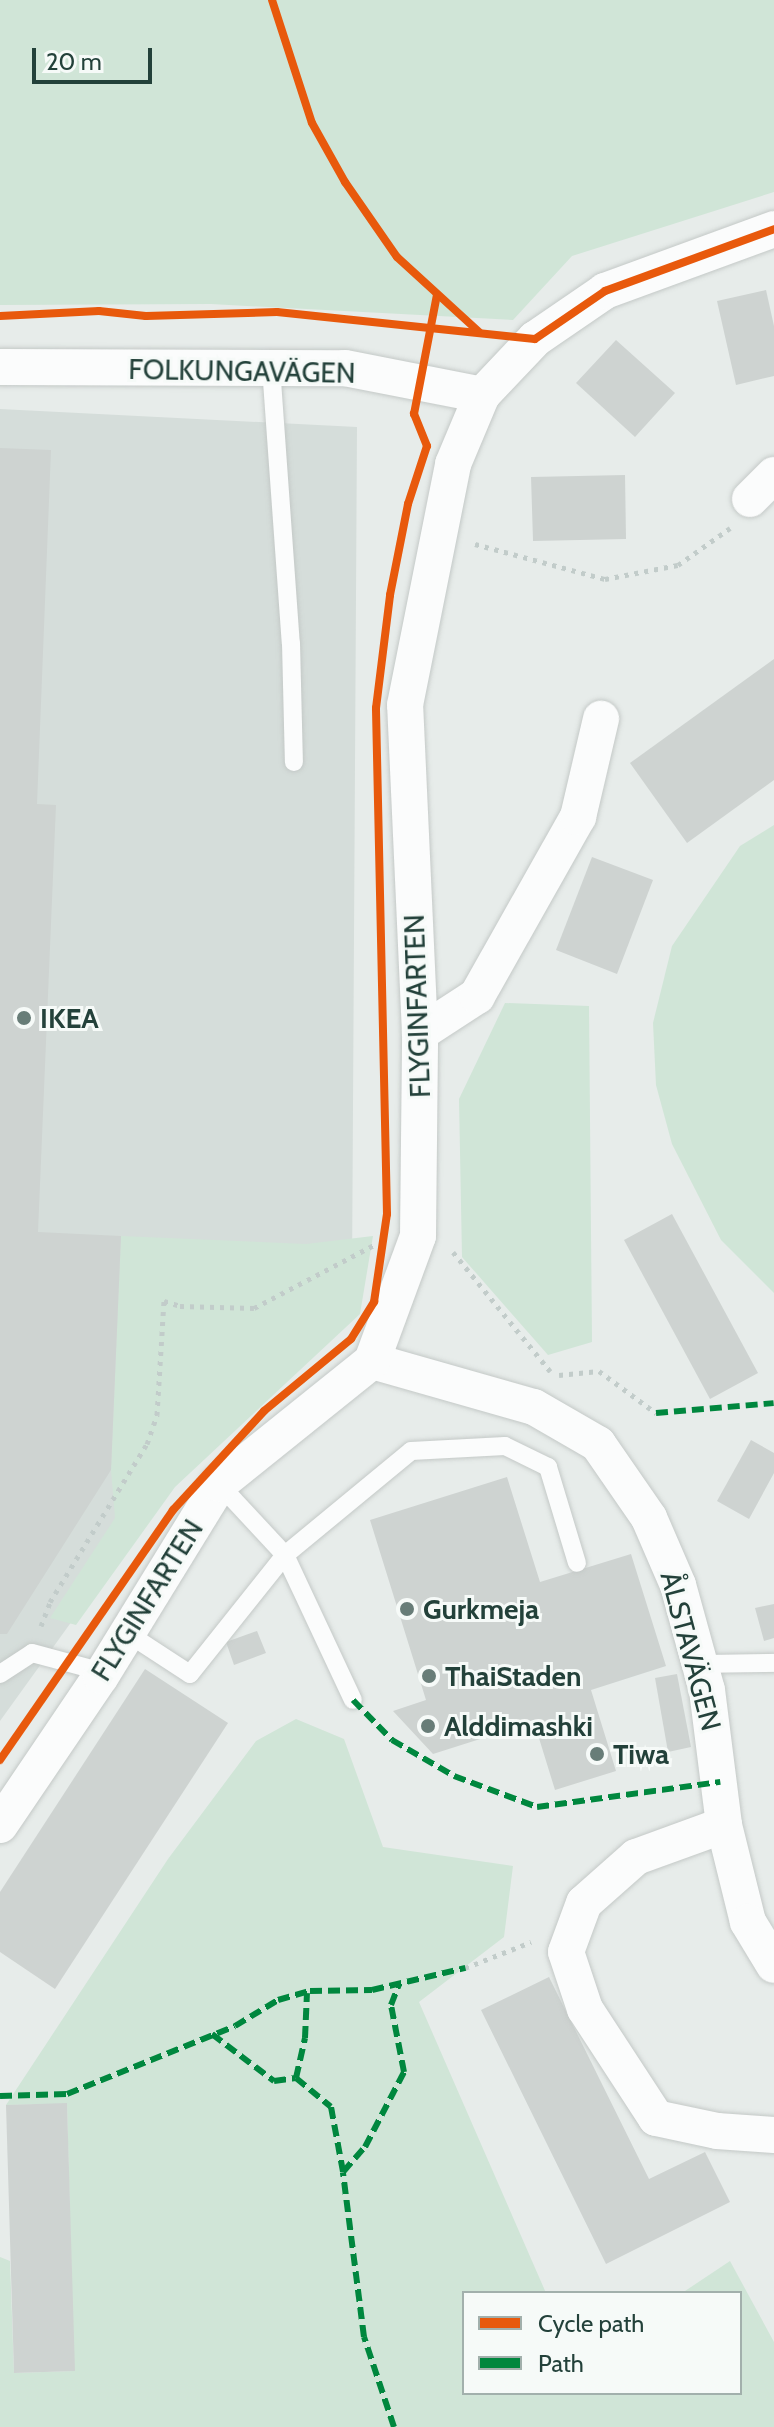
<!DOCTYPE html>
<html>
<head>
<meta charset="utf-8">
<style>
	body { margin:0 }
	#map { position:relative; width:774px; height:2427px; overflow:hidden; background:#e7ecea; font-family:Cabin,sans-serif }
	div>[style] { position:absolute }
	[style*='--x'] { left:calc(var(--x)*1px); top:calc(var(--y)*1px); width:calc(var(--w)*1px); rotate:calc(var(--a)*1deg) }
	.built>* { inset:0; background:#d5ddda }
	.green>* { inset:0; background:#d0e5d7 }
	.building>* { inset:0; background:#ced3d1 }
	.path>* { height:5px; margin-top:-2.5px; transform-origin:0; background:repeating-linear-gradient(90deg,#c2ccca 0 4px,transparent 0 10px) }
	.roads { filter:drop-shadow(0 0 2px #c4c9c7) drop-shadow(0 0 2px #c4c9c7) }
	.service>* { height:18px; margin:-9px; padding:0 9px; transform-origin:9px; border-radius:9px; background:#fbfcfc }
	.minor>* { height:36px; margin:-18px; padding:0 18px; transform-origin:18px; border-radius:18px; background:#fbfcfc }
	.quiet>* { height:6px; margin-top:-3px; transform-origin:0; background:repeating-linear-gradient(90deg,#00873e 0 12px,transparent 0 18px) }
	.cycleway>* { height:8px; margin:-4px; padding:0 4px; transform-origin:4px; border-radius:4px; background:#e8590c }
	.dots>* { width:22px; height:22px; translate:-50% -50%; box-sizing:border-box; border:4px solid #f6faf8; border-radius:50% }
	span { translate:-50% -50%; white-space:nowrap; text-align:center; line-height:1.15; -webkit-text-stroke:6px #f6faf8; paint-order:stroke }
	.street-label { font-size:28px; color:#23413a }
	.poi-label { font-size:28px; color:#23413a; font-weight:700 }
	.left { translate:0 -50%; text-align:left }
	.legend { position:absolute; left:462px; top:2291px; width:280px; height:104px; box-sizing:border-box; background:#f6faf8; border:2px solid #a2b0ac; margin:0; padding:10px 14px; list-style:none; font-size:24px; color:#23413a }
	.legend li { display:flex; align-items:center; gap:16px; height:40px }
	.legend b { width:40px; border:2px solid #a2b0ac }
	.scale { position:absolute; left:32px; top:48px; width:120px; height:36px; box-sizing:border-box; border:4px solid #23413a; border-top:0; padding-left:10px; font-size:24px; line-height:28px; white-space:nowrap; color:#23413a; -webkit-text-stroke:6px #f6faf8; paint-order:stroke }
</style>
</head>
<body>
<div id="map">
	<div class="built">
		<i style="clip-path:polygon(0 409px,357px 427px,352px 1277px,162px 1496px,0 1721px)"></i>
	</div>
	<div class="green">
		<i style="clip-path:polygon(0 0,774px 0,774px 192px,572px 256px,513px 320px,211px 304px,0 305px)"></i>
		<i style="clip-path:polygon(774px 825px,774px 1293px,721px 1240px,672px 1144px,656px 1085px,653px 1023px,672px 946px,740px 846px)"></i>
		<i style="clip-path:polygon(505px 1003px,589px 1006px,592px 1342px,548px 1355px,462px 1257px,459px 1099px)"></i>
		<i style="clip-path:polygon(121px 1236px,306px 1244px,373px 1236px,360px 1314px,175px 1487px,76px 1625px,50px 1618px,115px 1518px,111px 1470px)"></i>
		<i style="clip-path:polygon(296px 1719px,344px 1739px,383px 1847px,513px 1866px,504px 1937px,419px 2002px,546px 2293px,464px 2293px,464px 2393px,740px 2393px,740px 2293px,682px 2293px,730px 2261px,774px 2342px,774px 2427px,0 2427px,0 2257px,10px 2261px,14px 2373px,74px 2371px,67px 2104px,6px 2105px,168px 1859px,256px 1741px)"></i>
	</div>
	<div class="building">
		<i style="clip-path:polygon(766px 290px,774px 326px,774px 376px,736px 385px,717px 301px)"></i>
		<i style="clip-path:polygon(616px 340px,675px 393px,635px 437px,576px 383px)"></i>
		<i style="clip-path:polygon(0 448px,51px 450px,37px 804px,56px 805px,38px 1232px,121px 1236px,111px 1470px,7px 1634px,0 1634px)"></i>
		<i style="clip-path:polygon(625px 475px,626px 539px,533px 541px,531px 477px)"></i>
		<i style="clip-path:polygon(774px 659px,774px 780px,687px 843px,630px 763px)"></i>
		<i style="clip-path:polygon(592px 857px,653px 880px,617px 974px,556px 950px)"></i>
		<i style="clip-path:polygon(672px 1214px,758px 1373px,710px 1399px,624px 1240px)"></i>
		<i style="clip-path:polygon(751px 1440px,774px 1453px,774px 1473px,749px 1519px,717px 1501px)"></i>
		<i style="clip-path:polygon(507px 1477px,540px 1582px,631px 1554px,666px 1666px,591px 1690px,616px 1771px,555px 1790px,534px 1722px,433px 1754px,393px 1711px,426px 1700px,370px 1520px)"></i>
		<i style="clip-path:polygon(774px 1604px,774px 1638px,764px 1641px,755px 1608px)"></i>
		<i style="clip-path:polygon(257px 1631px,266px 1653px,234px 1665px,226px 1642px)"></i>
		<i style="clip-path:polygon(145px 1669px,228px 1723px,55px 1989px,0 1952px,0 1892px)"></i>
		<i style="clip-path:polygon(677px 1674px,691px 1747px,668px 1752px,655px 1678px)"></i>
		<i style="clip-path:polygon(549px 1977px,649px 2179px,705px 2152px,730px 2202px,606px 2264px,481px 2010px)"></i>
		<i style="clip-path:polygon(67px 2103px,75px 2371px,14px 2373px,6px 2105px)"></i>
	</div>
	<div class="path">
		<i style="--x:475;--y:544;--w:135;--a:15.1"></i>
		<i style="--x:605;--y:579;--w:74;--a:-10.9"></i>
		<i style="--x:678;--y:565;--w:64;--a:-35.4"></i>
		<i style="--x:453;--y:1252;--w:154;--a:50.8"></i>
		<i style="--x:559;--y:1375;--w:40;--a:-5.7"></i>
		<i style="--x:599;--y:1371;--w:71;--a:36.4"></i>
		<i style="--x:41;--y:1626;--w:26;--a:-69"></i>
		<i style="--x:50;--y:1602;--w:185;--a:-58.5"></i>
		<i style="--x:147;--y:1444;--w:31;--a:-71"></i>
		<i style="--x:157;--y:1415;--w:114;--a:-86.5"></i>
		<i style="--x:164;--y:1301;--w:17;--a:17"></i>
		<i style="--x:180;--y:1306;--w:74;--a:1.5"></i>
		<i style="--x:254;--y:1308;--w:136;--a:-27.7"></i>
		<i style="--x:465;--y:1968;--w:71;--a:-21.5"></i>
	</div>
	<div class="roads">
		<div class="service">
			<i style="--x:271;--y:367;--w:277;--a:85.9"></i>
			<i style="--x:291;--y:643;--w:119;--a:88.6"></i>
			<i style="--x:219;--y:1484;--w:97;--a:47.1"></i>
			<i style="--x:285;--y:1555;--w:160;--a:64.9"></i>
			<i style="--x:127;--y:1633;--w:75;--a:33.1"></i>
			<i style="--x:190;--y:1674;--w:152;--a:-51.4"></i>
			<i style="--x:285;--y:1555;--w:163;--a:-39.5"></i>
			<i style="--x:411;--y:1451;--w:94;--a:-3"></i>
			<i style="--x:505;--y:1446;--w:48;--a:26"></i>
			<i style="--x:548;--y:1467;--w:100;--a:73.2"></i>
			<i style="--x:700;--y:1664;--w:74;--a:-0.8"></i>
			<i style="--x:0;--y:1674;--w:38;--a:-33"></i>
			<i style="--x:32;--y:1653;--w:73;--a:15"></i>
		</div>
		<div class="minor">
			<i style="--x:0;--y:367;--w:345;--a:0.2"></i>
			<i style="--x:345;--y:368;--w:140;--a:11.1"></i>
			<i style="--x:750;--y:499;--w:34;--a:-45"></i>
			<i style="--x:420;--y:1033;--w:68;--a:-33"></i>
			<i style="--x:477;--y:996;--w:206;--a:-60.6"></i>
			<i style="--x:578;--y:817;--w:101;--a:-76.8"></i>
			<i style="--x:372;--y:1361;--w:168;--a:15.9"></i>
			<i style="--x:534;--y:1407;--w:74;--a:30"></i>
			<i style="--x:598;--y:1444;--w:90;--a:55.4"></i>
			<i style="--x:649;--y:1518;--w:73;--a:66.6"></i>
			<i style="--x:678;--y:1585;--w:109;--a:74.6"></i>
			<i style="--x:707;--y:1690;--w:136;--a:82.8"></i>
			<i style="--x:724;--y:1825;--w:100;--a:76.1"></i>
			<i style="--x:748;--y:1922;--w:50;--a:58.8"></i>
			<i style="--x:0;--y:1825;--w:180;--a:-55.9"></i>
			<i style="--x:101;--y:1676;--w:225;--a:-58.4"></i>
			<i style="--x:219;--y:1484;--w:196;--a:-38.8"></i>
			<i style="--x:372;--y:1361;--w:133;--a:-69.8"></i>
			<i style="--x:418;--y:1236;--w:203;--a:-89.4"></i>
			<i style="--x:420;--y:1033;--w:328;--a:-92.6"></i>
			<i style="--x:405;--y:705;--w:246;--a:-78.7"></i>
			<i style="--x:453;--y:464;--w:75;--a:-67.2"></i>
			<i style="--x:482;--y:395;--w:77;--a:-46.6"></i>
			<i style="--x:535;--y:339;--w:85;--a:-34.4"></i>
			<i style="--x:605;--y:291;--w:180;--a:-20.1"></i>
			<i style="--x:724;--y:1825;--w:94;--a:160"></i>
			<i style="--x:636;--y:1857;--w:69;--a:138.5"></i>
			<i style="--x:584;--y:1903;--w:52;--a:110.2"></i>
			<i style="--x:566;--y:1952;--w:60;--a:71.6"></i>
			<i style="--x:585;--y:2009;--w:130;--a:56.9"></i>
			<i style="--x:656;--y:2118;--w:62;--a:12"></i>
			<i style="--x:717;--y:2131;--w:57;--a:4"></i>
		</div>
	</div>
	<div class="quiet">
		<i style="--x:656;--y:1413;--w:118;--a:-4.8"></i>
		<i style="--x:353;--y:1700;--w:56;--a:45.7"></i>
		<i style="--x:392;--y:1740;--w:72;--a:30.1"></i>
		<i style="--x:454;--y:1776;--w:89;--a:20.5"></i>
		<i style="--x:537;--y:1807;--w:185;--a:-7.8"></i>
		<i style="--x:212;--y:2034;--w:78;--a:37.2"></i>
		<i style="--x:274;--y:2081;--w:22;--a:-8"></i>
		<i style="--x:296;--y:2078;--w:45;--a:39.6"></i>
		<i style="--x:331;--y:2107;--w:66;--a:79.5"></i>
		<i style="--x:296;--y:2078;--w:41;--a:-77.3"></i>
		<i style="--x:305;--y:2038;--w:45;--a:-87.5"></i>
		<i style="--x:0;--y:2096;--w:67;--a:-1.7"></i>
		<i style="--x:67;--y:2094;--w:181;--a:-22"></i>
		<i style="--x:235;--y:2026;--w:50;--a:-31.2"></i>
		<i style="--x:278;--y:2000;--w:33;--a:-16"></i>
		<i style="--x:310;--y:1991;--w:62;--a:-0.9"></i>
		<i style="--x:372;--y:1990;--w:96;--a:-13.3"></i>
		<i style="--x:394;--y:2427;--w:95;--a:-108.4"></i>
		<i style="--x:364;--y:2337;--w:166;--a:-97.3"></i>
		<i style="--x:343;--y:2172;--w:33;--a:-49"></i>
		<i style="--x:365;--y:2147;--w:85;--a:-62.5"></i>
		<i style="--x:404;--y:2072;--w:68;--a:-101"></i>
		<i style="--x:391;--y:2005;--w:22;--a:-69"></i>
	</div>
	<div class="cycleway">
		<i style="--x:272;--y:0;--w:129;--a:72"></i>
		<i style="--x:312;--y:123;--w:68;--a:60.8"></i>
		<i style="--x:345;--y:182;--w:91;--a:55.3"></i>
		<i style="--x:397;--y:257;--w:111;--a:42.4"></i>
		<i style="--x:0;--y:316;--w:99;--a:-2.9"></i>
		<i style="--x:99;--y:311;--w:47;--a:6.1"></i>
		<i style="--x:146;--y:316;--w:131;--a:-1.7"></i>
		<i style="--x:277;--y:312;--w:259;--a:6"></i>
		<i style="--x:535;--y:339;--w:85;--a:-34.4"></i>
		<i style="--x:605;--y:291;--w:180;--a:-20.1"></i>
		<i style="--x:0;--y:1760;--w:304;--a:-55.3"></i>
		<i style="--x:173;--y:1510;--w:134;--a:-47.4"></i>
		<i style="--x:264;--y:1411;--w:113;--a:-39.6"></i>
		<i style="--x:351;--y:1339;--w:44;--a:-58.1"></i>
		<i style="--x:374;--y:1302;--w:89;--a:-81.6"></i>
		<i style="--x:387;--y:1214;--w:506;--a:-91.25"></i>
		<i style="--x:376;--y:708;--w:114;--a:-82.9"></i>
		<i style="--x:390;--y:595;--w:93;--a:-78.8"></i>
		<i style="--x:408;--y:504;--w:61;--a:-71.9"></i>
		<i style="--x:427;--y:446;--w:35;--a:-112"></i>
		<i style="--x:414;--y:414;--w:121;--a:-79.1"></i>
	</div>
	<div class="dots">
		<i style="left:24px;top:1018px;background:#687d78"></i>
		<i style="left:407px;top:1609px;background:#687d78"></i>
		<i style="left:429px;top:1676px;background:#687d78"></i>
		<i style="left:428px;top:1726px;background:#687d78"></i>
		<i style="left:597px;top:1754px;background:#687d78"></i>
	</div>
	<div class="street-label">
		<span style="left:242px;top:371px;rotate:1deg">FOLKUNGAVÄGEN</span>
		<span style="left:417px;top:1006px;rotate:-92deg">FLYGINFARTEN</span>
		<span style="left:147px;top:1600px;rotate:-58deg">FLYGINFARTEN</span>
		<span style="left:691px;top:1651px;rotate:75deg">ÅLSTAVÄGEN</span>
	</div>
	<div class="poi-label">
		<span class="left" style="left:40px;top:1018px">IKEA</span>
		<span class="left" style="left:423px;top:1609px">Gurkmeja</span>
		<span class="left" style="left:445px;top:1676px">ThaiStaden</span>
		<span class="left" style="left:444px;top:1726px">Alddimashki</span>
		<span class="left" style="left:613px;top:1754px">Tiwa</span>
	</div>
	<ul class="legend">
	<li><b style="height:10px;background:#e8590c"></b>Cycle path</li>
	<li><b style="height:10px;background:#00873e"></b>Path</li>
	</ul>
	<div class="scale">20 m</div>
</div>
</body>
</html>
